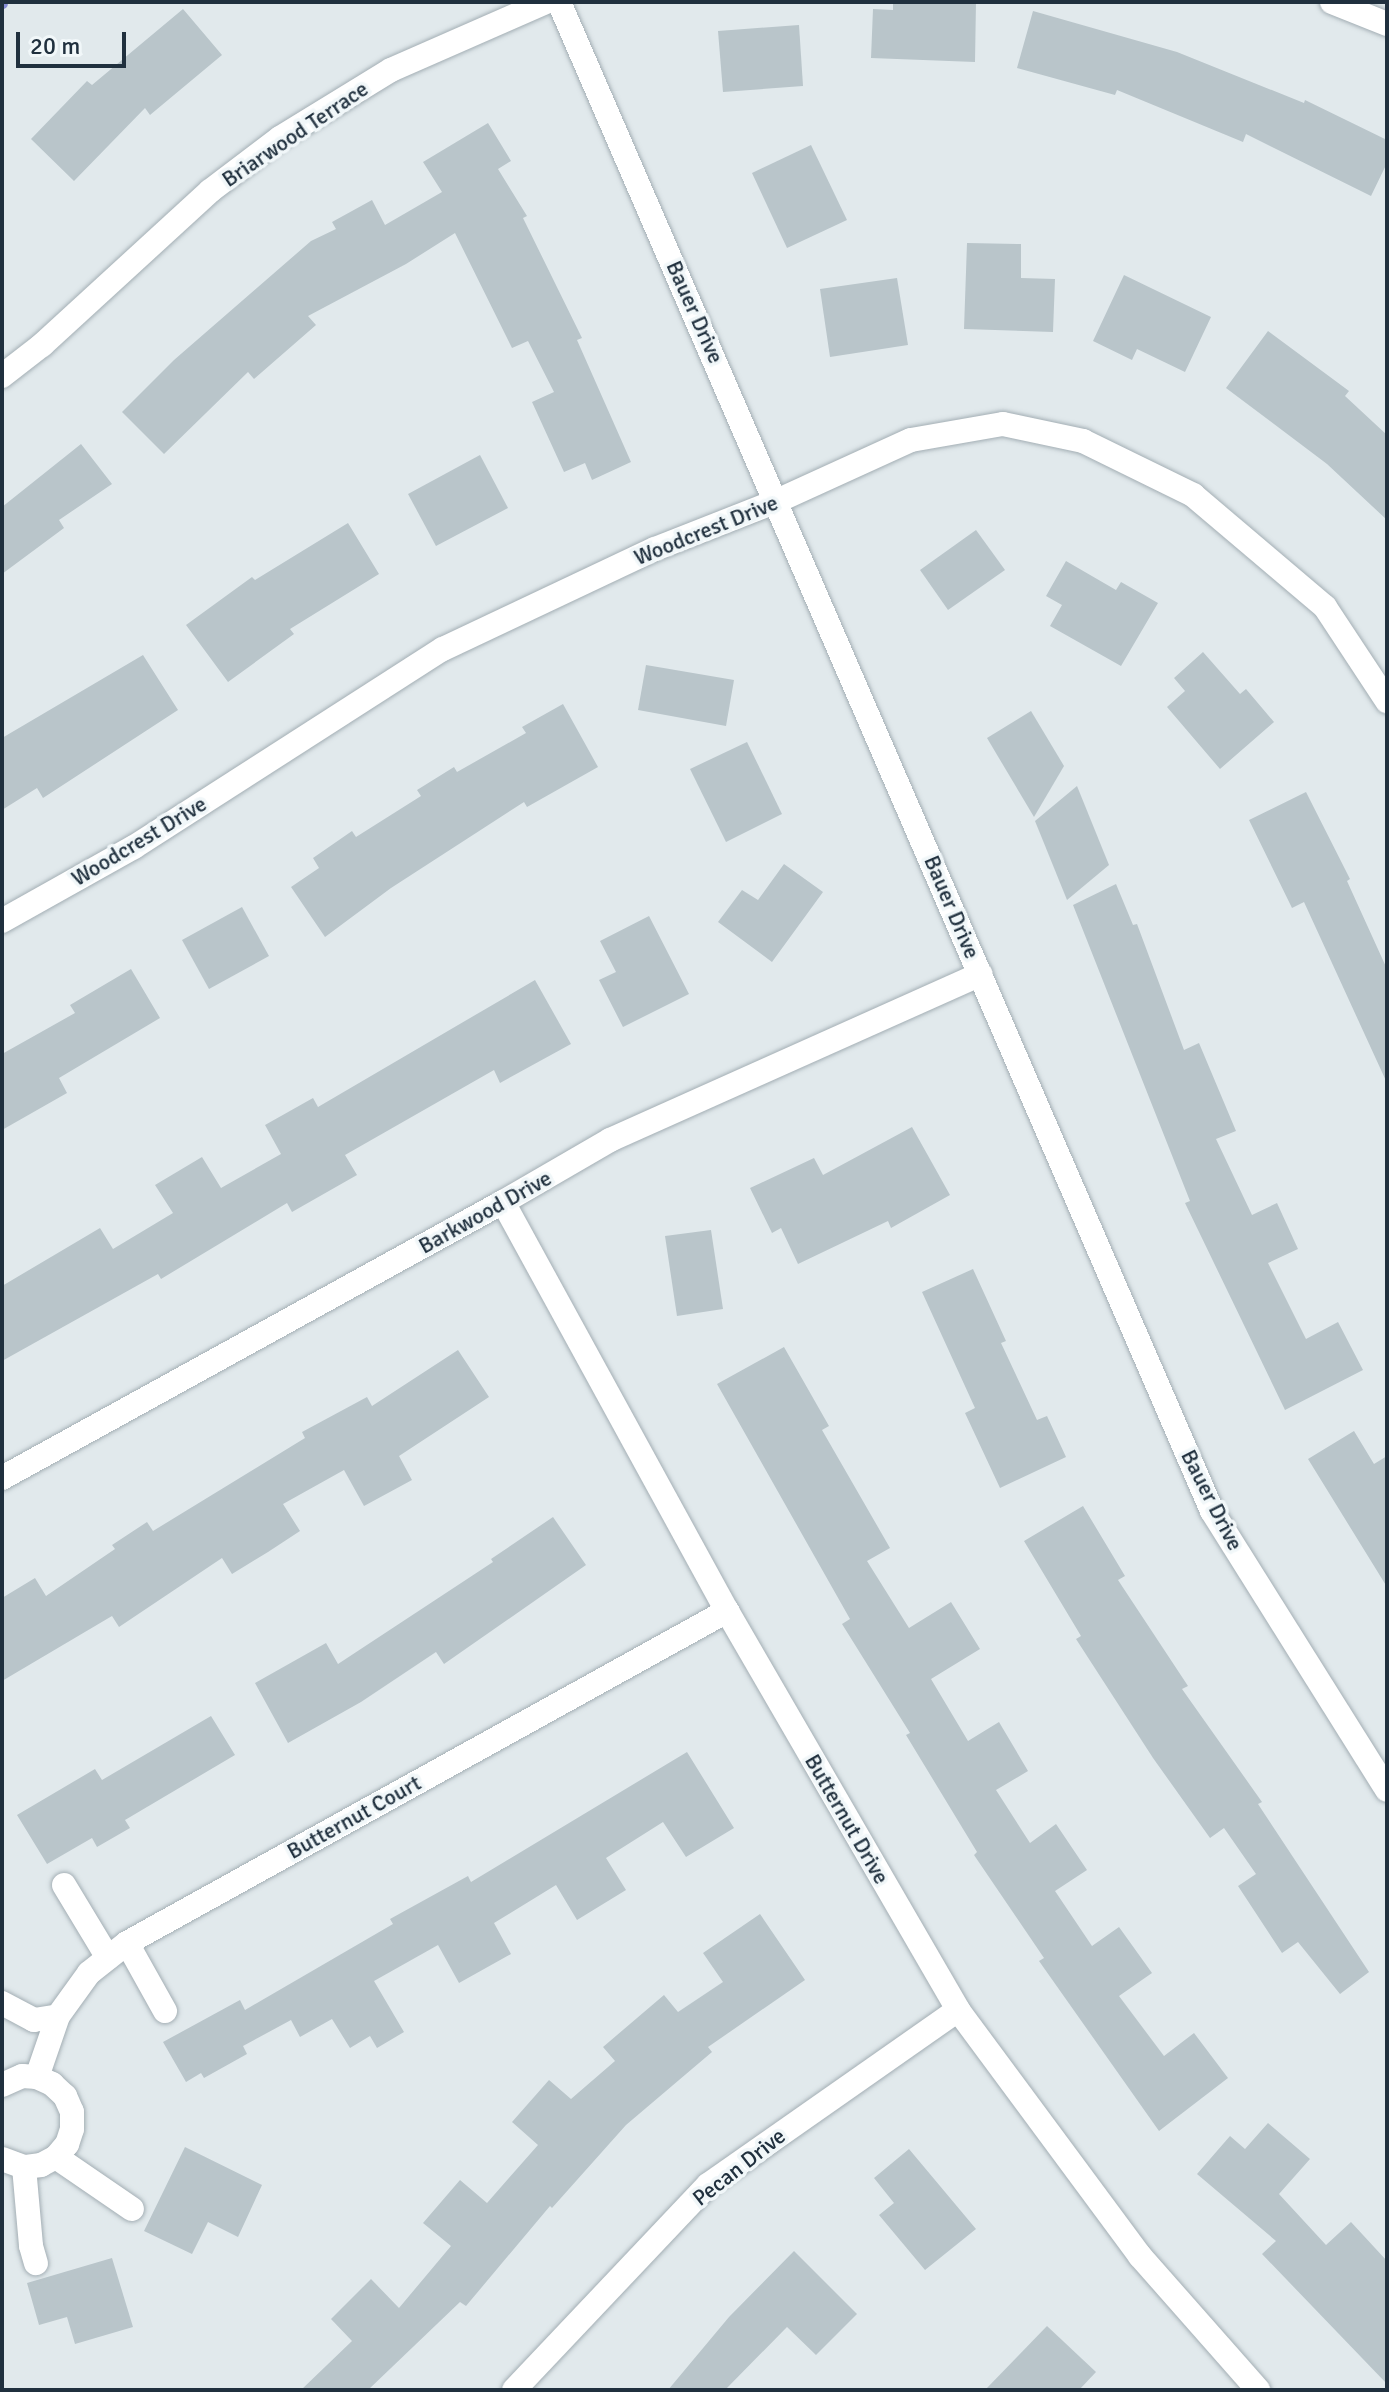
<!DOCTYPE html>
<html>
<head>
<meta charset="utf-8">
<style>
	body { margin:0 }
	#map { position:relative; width:1389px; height:2392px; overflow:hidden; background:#e1e9ec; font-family:Signika,sans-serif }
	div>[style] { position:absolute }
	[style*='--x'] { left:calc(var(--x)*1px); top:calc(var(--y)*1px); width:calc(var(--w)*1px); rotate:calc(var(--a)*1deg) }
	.stream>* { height:11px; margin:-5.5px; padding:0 5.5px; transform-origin:5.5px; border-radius:5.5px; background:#858cd5 }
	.building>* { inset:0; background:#b9c5ca }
	.roads { filter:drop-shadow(0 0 2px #a3aeb4) drop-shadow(0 0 2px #a3aeb4) }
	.minor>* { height:24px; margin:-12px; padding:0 12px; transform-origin:12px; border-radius:12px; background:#fff }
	span { translate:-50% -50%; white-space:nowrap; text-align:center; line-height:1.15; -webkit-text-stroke:7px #f1f7f9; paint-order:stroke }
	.street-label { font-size:22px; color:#20303e }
	.frame { position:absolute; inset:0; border:4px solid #20303e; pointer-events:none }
	.scale { position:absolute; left:16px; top:32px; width:110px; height:36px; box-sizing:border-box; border:4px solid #20303e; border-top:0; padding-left:10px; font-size:24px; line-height:28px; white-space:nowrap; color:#20303e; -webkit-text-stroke:6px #f1f7f9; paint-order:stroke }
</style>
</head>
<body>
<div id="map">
	<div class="stream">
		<i style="--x:2;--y:3;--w:1;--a:-90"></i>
	</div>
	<div class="building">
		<i style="clip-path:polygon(893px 2px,976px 2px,975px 62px,871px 58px,873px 9px,893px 10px)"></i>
		<i style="clip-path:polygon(183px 9px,222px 55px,150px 115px,145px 108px,74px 181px,31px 139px,87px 81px,92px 85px)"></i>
		<i style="clip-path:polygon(1033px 11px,1177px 52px,1304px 103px,1305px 100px,1387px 140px,1387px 163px,1371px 196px,1246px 134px,1243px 142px,1117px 90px,1115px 95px,1017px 68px)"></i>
		<i style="clip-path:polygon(799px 25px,803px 86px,723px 92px,718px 31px)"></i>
		<i style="clip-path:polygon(488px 123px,511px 161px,498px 169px,527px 216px,523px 218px,582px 338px,577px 340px,631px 462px,592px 480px,585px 463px,564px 472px,532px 402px,554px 392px,528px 341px,512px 348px,455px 233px,406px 264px,308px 316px,316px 325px,254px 379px,248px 372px,164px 454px,122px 412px,174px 360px,311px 241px,336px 229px,332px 222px,372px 200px,385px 225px,442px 192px,423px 162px)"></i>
		<i style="clip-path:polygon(811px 145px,847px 220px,787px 248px,752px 173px)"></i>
		<i style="clip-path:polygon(967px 243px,1021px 244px,1021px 278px,1055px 279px,1053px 332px,964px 329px)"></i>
		<i style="clip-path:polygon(1124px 275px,1211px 317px,1185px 372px,1137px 349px,1132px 360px,1093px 341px)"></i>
		<i style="clip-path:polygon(897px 278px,908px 345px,830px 357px,820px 289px)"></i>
		<i style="clip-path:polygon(1268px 331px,1349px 391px,1345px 396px,1387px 435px,1387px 520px,1327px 464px,1226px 388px)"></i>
		<i style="clip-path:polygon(81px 444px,112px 484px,59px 520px,64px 528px,2px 574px,2px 507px)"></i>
		<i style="clip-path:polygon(480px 455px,508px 508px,436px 546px,408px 494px)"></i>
		<i style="clip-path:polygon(348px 523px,379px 574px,290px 629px,294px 634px,228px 682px,186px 625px,252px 577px,255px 580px)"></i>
		<i style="clip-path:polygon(976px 530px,1005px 570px,948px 610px,920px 570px)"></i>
		<i style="clip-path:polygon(1066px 561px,1116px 590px,1121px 582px,1158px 603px,1121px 666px,1050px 626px,1062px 605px,1046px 596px)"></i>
		<i style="clip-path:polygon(1203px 652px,1240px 694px,1246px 689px,1274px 722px,1220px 769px,1167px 707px,1185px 691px,1174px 678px)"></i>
		<i style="clip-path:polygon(143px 655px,178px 710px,43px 798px,37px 788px,2px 810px,2px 738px)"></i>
		<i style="clip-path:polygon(646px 665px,734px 680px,726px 726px,638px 710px)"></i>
		<i style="clip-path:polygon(563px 704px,598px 767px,527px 807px,524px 802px,391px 888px,325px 937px,291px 887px,319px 868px,313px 858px,352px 831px,356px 837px,421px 796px,417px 790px,454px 767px,457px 772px,526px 733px,522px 727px)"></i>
		<i style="clip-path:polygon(1031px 711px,1064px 766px,1034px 817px,987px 738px)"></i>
		<i style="clip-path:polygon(747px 742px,782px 814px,726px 842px,690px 769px)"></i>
		<i style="clip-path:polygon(1077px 786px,1109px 865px,1067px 900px,1035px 821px)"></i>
		<i style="clip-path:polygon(1306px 792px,1350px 879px,1347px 881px,1387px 969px,1387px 1083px,1304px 902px,1292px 908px,1249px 820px)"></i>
		<i style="clip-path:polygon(784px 864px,823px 892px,772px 962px,718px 922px,742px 890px,758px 900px)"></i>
		<i style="clip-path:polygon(1116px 884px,1133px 925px,1137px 924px,1184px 1050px,1199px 1043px,1236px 1131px,1216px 1139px,1252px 1215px,1277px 1203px,1298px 1249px,1268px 1263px,1306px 1339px,1338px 1322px,1363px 1370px,1285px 1410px,1185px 1203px,1190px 1201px,1073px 905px)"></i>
		<i style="clip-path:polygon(242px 907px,269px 956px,209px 989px,182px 940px)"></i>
		<i style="clip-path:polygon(649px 916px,689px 994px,623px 1027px,599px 980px,616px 972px,600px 941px)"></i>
		<i style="clip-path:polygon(131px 969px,160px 1018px,59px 1078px,67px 1093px,2px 1130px,2px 1054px,75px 1013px,70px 1005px)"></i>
		<i style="clip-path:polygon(535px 980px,571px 1044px,500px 1083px,494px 1070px,345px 1155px,357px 1175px,292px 1212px,287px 1203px,161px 1279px,158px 1274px,2px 1361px,2px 1286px,100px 1228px,113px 1249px,173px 1213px,155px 1185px,202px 1157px,221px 1188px,281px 1154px,265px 1125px,313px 1098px,318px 1107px)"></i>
		<i style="clip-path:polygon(912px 1127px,950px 1195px,891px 1228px,888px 1221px,798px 1264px,781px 1228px,772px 1233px,750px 1188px,814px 1158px,823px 1175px)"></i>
		<i style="clip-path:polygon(711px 1230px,723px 1309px,677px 1316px,665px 1236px)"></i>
		<i style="clip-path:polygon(973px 1269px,1006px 1341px,1001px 1343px,1037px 1420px,1047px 1416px,1066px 1457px,1000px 1488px,965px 1413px,975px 1408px,922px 1292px)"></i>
		<i style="clip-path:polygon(784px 1347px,829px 1426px,822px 1430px,890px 1548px,867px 1561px,909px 1628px,951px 1602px,980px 1649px,931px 1679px,968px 1741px,999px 1722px,1028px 1771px,996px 1790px,1030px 1843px,1056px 1824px,1087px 1870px,1055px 1891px,1092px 1946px,1119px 1927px,1152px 1973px,1119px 1996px,1164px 2056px,1194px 2033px,1228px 2078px,1159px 2131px,1039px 1961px,1044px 1958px,974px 1855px,977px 1852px,906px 1735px,910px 1733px,842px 1624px,850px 1619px,717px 1384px)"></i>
		<i style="clip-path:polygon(458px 1350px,489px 1397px,399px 1456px,412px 1480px,364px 1506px,344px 1470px,283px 1504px,300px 1531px,268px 1552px,232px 1574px,222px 1558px,119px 1627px,112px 1616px,2px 1681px,2px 1598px,35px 1578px,46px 1596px,115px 1549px,112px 1545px,147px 1522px,153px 1531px,305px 1438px,302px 1432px,367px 1397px,372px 1406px)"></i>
		<i style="clip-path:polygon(1354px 1431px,1374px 1464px,1387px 1456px,1387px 1587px,1308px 1459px)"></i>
		<i style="clip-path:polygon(1083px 1506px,1125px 1576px,1118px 1580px,1188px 1686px,1182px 1689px,1262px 1802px,1258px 1804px,1369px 1972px,1340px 1994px,1298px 1942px,1282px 1953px,1238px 1886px,1256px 1874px,1224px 1828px,1210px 1838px,1153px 1758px,1076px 1639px,1081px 1636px,1024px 1541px)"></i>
		<i style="clip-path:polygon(553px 1517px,586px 1565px,444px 1664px,436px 1652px,361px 1702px,288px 1743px,255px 1683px,326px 1643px,338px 1664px,493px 1562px,491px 1559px)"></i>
		<i style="clip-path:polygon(211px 1716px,235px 1755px,125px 1820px,130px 1828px,97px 1847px,92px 1838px,47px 1864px,17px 1815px,95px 1769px,102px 1780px)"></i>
		<i style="clip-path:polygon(687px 1752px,734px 1828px,686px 1857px,663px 1822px,606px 1858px,626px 1890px,577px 1920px,556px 1885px,494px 1923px,511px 1954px,459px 1983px,438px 1945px,374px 1981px,404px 2032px,377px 2048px,370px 2036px,350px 2048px,332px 2019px,300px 2037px,291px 2020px,243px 2046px,247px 2054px,204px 2078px,201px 2073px,186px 2082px,163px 2042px,240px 2000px,245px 2010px,393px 1924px,390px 1919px,468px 1876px,471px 1882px)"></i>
		<i style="clip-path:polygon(760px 1914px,805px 1980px,708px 2047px,712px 2052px,626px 2125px,552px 2208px,550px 2206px,466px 2306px,460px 2302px,368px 2390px,301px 2390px,352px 2341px,331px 2319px,371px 2279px,399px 2308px,451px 2246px,423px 2223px,460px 2180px,487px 2203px,538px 2145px,512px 2122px,549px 2080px,571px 2099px,615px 2061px,603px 2047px,664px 1995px,678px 2012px,723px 1982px,703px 1953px)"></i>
		<i style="clip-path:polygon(1268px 2123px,1310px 2159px,1279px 2194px,1326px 2245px,1351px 2222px,1387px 2261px,1387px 2384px,1262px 2254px,1276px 2241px,1197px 2174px,1230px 2136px,1245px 2149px)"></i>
		<i style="clip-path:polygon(185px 2147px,262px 2185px,238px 2237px,208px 2222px,192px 2254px,144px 2231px)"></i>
		<i style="clip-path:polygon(909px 2149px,976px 2229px,925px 2270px,879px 2215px,894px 2203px,874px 2178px)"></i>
		<i style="clip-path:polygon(794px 2251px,857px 2314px,816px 2355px,787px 2327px,725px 2390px,668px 2390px,729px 2317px)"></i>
		<i style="clip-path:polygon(112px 2258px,133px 2327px,75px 2344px,67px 2317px,39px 2325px,27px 2283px)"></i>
		<i style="clip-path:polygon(1047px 2326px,1096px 2372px,1079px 2390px,985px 2390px)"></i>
	</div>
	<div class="roads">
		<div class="minor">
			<i style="--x:559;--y:2;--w:1644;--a:66.6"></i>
			<i style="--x:1212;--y:1511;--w:329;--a:57.9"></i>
			<i style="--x:1332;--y:2;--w:59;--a:21.8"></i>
			<i style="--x:2;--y:376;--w:51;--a:-37.8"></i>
			<i style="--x:42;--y:345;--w:228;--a:-42.5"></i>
			<i style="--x:210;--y:191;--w:88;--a:-37.1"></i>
			<i style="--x:280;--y:138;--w:130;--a:-31.5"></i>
			<i style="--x:391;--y:70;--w:169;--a:-23.7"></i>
			<i style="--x:2;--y:921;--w:151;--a:-29.3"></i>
			<i style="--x:134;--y:847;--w:367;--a:-32.7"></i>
			<i style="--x:443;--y:649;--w:234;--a:-25.3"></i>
			<i style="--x:655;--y:549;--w:131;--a:-21.5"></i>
			<i style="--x:777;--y:501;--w:147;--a:-24.5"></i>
			<i style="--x:911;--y:440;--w:93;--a:-9.9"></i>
			<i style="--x:1003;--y:424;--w:82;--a:12"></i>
			<i style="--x:1083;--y:441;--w:123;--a:26.1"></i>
			<i style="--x:1193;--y:495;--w:173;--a:40.3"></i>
			<i style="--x:1325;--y:607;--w:113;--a:56.6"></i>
			<i style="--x:503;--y:1202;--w:466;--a:61.3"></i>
			<i style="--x:727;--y:1611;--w:461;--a:59.9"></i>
			<i style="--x:958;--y:2010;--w:306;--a:53.5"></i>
			<i style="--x:1140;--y:2256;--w:179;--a:48.6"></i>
			<i style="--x:2;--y:1478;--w:572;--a:-28.85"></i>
			<i style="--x:503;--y:1202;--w:124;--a:-30.1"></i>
			<i style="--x:610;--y:1140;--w:406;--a:-24.1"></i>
			<i style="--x:64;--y:1885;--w:85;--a:58.9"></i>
			<i style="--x:127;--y:1943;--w:78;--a:60.8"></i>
			<i style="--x:2;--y:2003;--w:36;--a:28"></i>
			<i style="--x:34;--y:2020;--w:24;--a:-9"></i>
			<i style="--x:37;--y:2077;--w:65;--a:-71"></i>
			<i style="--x:58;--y:2016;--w:53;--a:-54.2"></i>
			<i style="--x:89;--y:1973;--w:48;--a:-38.3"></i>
			<i style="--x:127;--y:1943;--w:686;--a:-28.96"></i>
			<i style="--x:2;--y:2085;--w:22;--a:-24"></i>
			<i style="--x:22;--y:2076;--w:15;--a:4"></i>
			<i style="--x:37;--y:2077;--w:17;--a:25"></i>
			<i style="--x:52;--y:2084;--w:18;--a:43"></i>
			<i style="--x:65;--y:2096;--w:17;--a:66"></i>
			<i style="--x:72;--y:2112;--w:17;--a:90"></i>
			<i style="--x:72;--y:2129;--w:16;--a:108"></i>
			<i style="--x:67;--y:2144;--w:17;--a:130"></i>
			<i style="--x:56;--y:2157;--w:17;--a:152"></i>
			<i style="--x:41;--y:2165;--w:17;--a:173"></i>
			<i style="--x:24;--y:2167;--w:23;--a:-160"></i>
			<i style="--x:56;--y:2157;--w:92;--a:34.4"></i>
			<i style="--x:24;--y:2167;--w:79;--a:84.9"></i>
			<i style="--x:31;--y:2246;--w:18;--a:74"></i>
			<i style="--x:514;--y:2390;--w:282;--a:-46.6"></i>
			<i style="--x:708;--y:2185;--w:305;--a:-35"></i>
		</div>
	</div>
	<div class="street-label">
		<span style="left:295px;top:134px;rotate:-34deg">Briarwood Terrace</span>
		<span style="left:695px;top:312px;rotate:66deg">Bauer Drive</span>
		<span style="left:706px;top:530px;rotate:-22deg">Woodcrest Drive</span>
		<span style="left:139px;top:841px;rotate:-31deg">Woodcrest Drive</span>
		<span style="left:952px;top:907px;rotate:67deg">Bauer Drive</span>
		<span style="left:485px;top:1212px;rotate:-29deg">Barkwood Drive</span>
		<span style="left:1212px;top:1500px;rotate:63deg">Bauer Drive</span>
		<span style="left:354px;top:1817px;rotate:-29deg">Butternut Court</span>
		<span style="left:847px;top:1819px;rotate:60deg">Butternut Drive</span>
		<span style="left:739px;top:2167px;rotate:-38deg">Pecan Drive</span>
	</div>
	<div class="frame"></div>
	<div class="scale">20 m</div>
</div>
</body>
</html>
